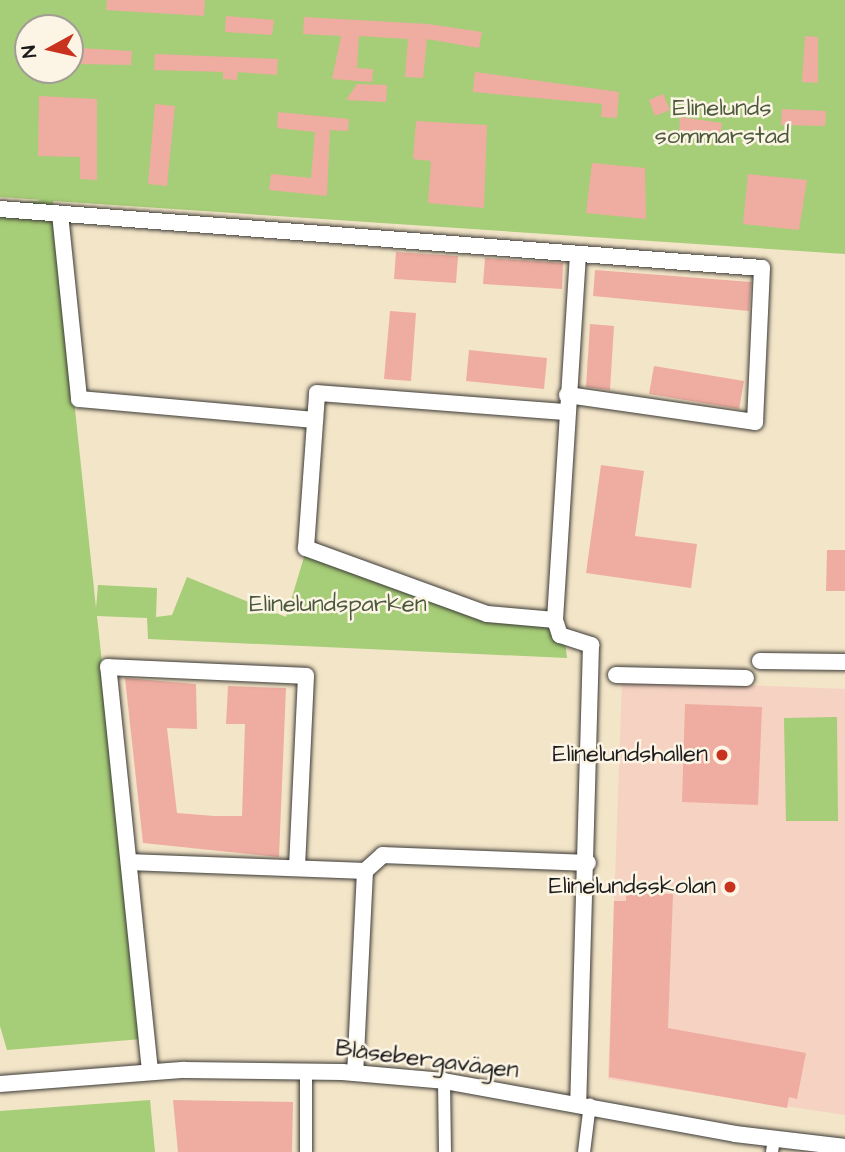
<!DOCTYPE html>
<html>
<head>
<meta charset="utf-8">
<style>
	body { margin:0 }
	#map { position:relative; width:845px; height:1152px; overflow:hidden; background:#f3e5c8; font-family:"Architects Daughter",sans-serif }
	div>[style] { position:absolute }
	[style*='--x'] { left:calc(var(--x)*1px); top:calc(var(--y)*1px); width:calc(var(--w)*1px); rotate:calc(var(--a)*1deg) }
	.built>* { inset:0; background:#f5d2c2 }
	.green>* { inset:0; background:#a6cd77 }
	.building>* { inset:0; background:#efada1 }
	.roads { filter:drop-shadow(0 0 2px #3c3a36) drop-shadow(0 0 2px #3c3a36) }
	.pedestrian>* { height:12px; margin:-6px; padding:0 6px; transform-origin:6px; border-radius:6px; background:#fff }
	.minor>* { height:16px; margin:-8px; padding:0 8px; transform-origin:8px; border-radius:8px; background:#fff }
	.dots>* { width:19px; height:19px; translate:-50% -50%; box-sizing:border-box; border:4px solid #fcf5e5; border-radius:50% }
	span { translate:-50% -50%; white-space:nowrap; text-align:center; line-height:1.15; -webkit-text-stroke:5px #fcf5e5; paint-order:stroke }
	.park-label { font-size:24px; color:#4c5a3c }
	.poi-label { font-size:24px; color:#1c1c1c }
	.right { translate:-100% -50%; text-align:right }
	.street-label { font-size:24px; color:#1c1c1c }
	.north { position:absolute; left:14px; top:14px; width:70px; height:70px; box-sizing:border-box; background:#fcf5e5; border:2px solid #a29e95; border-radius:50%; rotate:262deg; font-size:19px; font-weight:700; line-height:28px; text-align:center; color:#1c1c1c }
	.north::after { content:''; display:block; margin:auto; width:24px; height:32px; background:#c8321e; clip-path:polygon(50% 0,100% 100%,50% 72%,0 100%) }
</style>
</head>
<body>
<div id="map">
	<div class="built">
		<i style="clip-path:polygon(622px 680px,845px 689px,845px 1115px,608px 1079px)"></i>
	</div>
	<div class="green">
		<i style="clip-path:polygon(evenodd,0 0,845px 0,845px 254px,53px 201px,96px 608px,98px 585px,157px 588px,156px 617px,172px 615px,187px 577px,286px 617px,304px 557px,319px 550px,426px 597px,563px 624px,567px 658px,148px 639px,147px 618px,97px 616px,142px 1039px,7px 1050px,0 1026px,0 205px,42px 200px,0 197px,0 0,28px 28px,70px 28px,70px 70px,28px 70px,28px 28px)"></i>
		<i style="clip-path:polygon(837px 717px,838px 821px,786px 821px,784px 718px)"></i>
		<i style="clip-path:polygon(150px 1100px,155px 1152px,0 1152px,0 1111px)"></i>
	</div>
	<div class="building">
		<i style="clip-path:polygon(107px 0,205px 0,204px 16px,106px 10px)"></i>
		<i style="clip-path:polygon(226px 16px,274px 20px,272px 35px,225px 32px)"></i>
		<i style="clip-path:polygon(304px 17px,428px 24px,482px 32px,479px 48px,427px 39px,423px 78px,405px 77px,408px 39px,359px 36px,357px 68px,373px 69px,372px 82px,332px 79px,341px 36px,303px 34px)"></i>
		<i style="clip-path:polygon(805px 36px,818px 37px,818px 83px,802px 82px)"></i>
		<i style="clip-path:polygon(79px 48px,132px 51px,131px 65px,79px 64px)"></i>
		<i style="clip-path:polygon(155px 54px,278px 59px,277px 75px,238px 72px,237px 80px,223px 79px,223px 72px,154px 70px)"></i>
		<i style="clip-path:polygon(475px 72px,619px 92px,617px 118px,601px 117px,602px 104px,473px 92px)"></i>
		<i style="clip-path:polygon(357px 84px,387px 85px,386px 102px,346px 100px)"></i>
		<i style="clip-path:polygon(663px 94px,670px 110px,655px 116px,649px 100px)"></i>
		<i style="clip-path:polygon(39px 96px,97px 99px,97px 180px,80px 179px,80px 157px,38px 156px)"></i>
		<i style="clip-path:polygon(155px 104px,175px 106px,167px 186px,148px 184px)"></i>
		<i style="clip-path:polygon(782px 109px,826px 111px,825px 126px,781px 125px)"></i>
		<i style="clip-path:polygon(278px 112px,349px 119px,348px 131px,330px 130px,327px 196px,269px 190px,271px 174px,311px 178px,315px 132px,277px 128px)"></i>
		<i style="clip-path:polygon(680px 117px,722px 123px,720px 138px,679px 135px)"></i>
		<i style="clip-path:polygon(416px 121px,487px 125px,484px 208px,428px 203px,431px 161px,413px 159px)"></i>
		<i style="clip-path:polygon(592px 163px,645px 168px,646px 219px,586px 213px)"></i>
		<i style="clip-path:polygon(748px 174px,807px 180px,799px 230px,743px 224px)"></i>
		<i style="clip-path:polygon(396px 252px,458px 256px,456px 283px,394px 279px)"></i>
		<i style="clip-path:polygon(485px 258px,563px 263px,562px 289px,483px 284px)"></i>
		<i style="clip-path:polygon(595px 270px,751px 282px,749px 311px,593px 296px)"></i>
		<i style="clip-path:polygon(390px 311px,416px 313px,411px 381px,384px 379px)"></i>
		<i style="clip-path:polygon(590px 324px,614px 326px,610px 390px,586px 387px)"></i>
		<i style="clip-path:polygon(469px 350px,547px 358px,544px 389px,466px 381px)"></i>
		<i style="clip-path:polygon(654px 366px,744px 381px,739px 409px,649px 394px)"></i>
		<i style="clip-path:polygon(601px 465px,644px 471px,635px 536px,697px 544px,691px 588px,586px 573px)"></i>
		<i style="clip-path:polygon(827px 550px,845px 550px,845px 591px,826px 591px)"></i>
		<i style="clip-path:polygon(125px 678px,196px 684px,197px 729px,167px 728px,177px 813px,214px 816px,242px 816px,245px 724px,226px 724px,228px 686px,286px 688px,279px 857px,143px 843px)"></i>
		<i style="clip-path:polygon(685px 704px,762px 707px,758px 805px,682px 802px)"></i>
		<i style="clip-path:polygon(626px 893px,673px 894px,668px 1028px,806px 1053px,797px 1099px,789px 1097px,787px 1108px,609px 1077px,614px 901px,626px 901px)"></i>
		<i style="clip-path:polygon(173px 1100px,293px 1102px,292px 1152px,178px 1152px)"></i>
	</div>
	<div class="roads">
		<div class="pedestrian">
			<i style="--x:306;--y:1070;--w:82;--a:90"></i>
			<i style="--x:444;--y:1081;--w:71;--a:89.2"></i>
			<i style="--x:584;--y:1152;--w:48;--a:-82.9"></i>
			<i style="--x:772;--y:1152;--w:12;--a:-81"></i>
		</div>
		<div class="minor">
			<i style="--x:0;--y:209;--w:764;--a:4.43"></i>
			<i style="--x:762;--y:268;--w:154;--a:92.6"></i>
			<i style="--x:755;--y:422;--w:190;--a:-171.8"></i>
			<i style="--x:60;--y:214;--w:186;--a:84.1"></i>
			<i style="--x:79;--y:399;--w:237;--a:5.1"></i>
			<i style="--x:578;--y:254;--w:367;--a:93.6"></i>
			<i style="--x:555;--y:620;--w:16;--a:72"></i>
			<i style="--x:560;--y:635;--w:33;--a:18"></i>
			<i style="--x:591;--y:645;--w:457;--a:91.6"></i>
			<i style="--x:555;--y:620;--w:68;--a:-175"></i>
			<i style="--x:487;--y:614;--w:193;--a:-160"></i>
			<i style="--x:306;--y:548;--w:155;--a:-85.9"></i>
			<i style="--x:317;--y:393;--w:250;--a:4.4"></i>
			<i style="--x:760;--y:661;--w:85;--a:0.7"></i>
			<i style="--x:616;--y:675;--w:130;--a:1.3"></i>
			<i style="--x:129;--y:862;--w:236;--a:2.2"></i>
			<i style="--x:365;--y:871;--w:202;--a:92.8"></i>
			<i style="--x:365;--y:871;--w:24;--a:-42"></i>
			<i style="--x:383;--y:855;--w:205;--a:2.2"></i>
			<i style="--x:150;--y:1071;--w:406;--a:-95.9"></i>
			<i style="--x:108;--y:667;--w:198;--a:2.6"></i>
			<i style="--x:306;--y:676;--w:191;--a:92.7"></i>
			<i style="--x:0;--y:1084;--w:185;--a:-4.4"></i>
			<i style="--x:184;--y:1070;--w:158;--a:0.7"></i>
			<i style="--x:342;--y:1072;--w:102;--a:5"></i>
			<i style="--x:444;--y:1081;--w:296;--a:10.3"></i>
			<i style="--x:735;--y:1134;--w:111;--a:6.7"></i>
		</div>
	</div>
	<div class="dots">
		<i style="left:722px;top:755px;background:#c8321e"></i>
		<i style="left:730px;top:887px;background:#c8321e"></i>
	</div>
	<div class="park-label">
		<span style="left:722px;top:123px">Elinelunds<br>sommarstad</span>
		<span style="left:338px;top:605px">Elinelundsparken</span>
	</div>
	<div class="poi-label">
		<span class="right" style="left:708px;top:755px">Elinelundshallen</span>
		<span class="right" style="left:716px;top:887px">Elinelundsskolan</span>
	</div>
	<div class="street-label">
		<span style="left:427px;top:1060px;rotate:7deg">Blåsebergavägen</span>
	</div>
	<div class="north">N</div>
</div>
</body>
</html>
